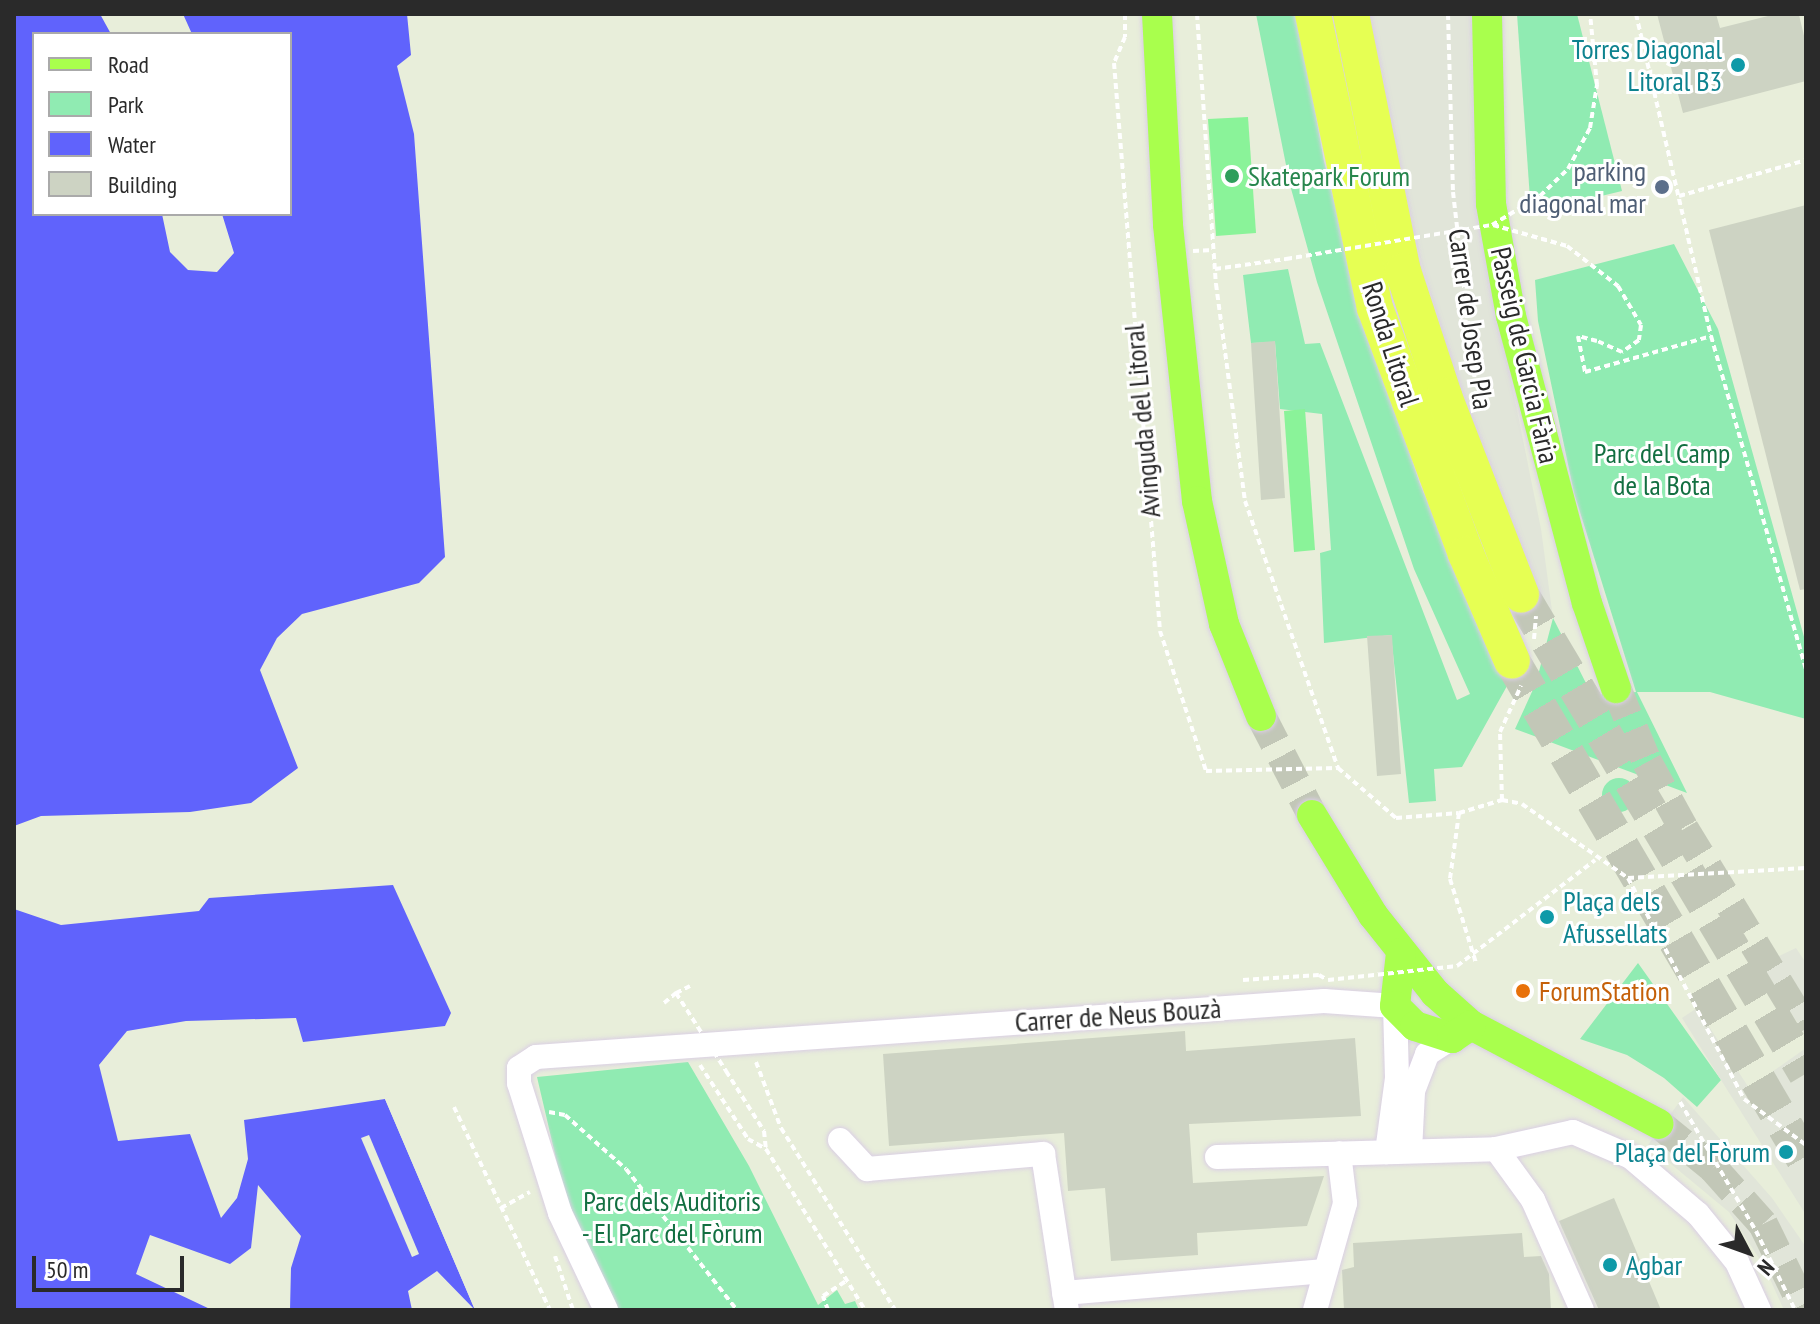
<!DOCTYPE html>
<html>
<head>
<meta charset="utf-8">
<style>
	body { margin:0 }
	#map { position:relative; width:1820px; height:1324px; overflow:hidden; background:#e8eeda; font-family:"PT Sans Narrow",sans-serif }
	div>[style] { position:absolute }
	[style*='--x'] { left:calc(var(--x)*1px); top:calc(var(--y)*1px); width:calc(var(--w)*1px); rotate:calc(var(--a)*1deg) }
	.green>* { inset:0; background:#90ebb2 }
	.round { border-radius:50% }
	.pitch>* { inset:0; background:#8af399 }
	.plaza>* { inset:0; background:#e1e5d9 }
	.water>* { inset:0; background:#6063fc }
	.pier>* { inset:0; background:#e8eeda }
	.building>* { inset:0; background:#cdd3c3 }
	.major-tunnel>* { height:30px; margin-top:-15px; transform-origin:0; background:repeating-linear-gradient(90deg,#c2c7b7 0 30px,transparent 0 45px) }
	.highway-tunnel>* { height:36px; margin-top:-18px; transform-origin:0; background:repeating-linear-gradient(90deg,#c2c7b7 0 36px,transparent 0 54px) }
	.path>* { height:4px; margin-top:-2px; transform-origin:0; background:repeating-linear-gradient(90deg,#fff 0 6px,transparent 0 10px) }
	.roads { filter:drop-shadow(0 0 2px #dacfe4) drop-shadow(0 0 2px #dacfe4) }
	.minor>* { height:24px; margin:-12px; padding:0 12px; transform-origin:12px; border-radius:12px; background:#fff }
	.major>* { height:30px; margin:-15px; padding:0 15px; transform-origin:15px; border-radius:15px; background:#a9ff4d }
	.highway>* { height:36px; margin:-18px; padding:0 18px; transform-origin:18px; border-radius:18px; background:#e6ff53 }
	.path-bridge>* { height:4px; margin-top:-2px; transform-origin:0; background:repeating-linear-gradient(90deg,#fff 0 6px,transparent 0 10px) }
	.dots>* { width:22px; height:22px; translate:-50% -50%; box-sizing:border-box; border:4px solid #fff; border-radius:50% }
	span { translate:-50% -50%; white-space:nowrap; text-align:center; line-height:1.15; -webkit-text-stroke:6px #fff; paint-order:stroke }
	.culture-label { font-size:28px; color:#0d838f }
	.right { translate:-100% -50%; text-align:right }
	.left { translate:0 -50%; text-align:left }
	.service-label { font-size:28px; color:#4e5e75 }
	.leisure-label { font-size:28px; color:#27864d }
	.street-label { font-size:28px; color:#2a2a2a }
	.park-label { font-size:28px; color:#126f41 }
	.food-label { font-size:28px; color:#c56008 }
	.frame { position:absolute; inset:0; border:16px solid #2a2a2a; pointer-events:none }
	.legend { position:absolute; left:32px; top:32px; width:260px; height:184px; box-sizing:border-box; background:#fff; border:2px solid #aaa; margin:0; padding:10px 14px; list-style:none; font-size:24px; color:#2a2a2a }
	.legend li { display:flex; align-items:center; gap:16px; height:40px }
	.legend b { width:40px; border:2px solid #aaa }
	.north { position:absolute; left:1708px; top:1212px; width:80px; height:80px; -webkit-text-stroke:6px #fff; paint-order:stroke; rotate:131deg; font-size:22px; font-weight:700; line-height:32px; text-align:center; color:#2a2a2a }
	.north::after { content:''; display:block; margin:auto; width:28px; height:36px; background:#2a2a2a; clip-path:polygon(50% 0,100% 100%,50% 72%,0 100%) }
	.scale { position:absolute; left:32px; top:1256px; width:152px; height:36px; box-sizing:border-box; border:4px solid #2a2a2a; border-top:0; padding-left:10px; font-size:24px; line-height:28px; white-space:nowrap; color:#2a2a2a; -webkit-text-stroke:6px #fff; paint-order:stroke }
</style>
</head>
<body>
<div id="map">
	<div class="green">
		<i style="clip-path:polygon(1256px 14px,1298px 14px,1324px 161px,1358px 295px,1420px 484px,1507px 686px,1462px 767px,1434px 769px,1436px 801px,1409px 803px,1391px 635px,1324px 643px,1320px 553px,1331px 550px,1322px 414px,1280px 409px,1275px 342px,1251px 343px,1243px 275px,1288px 269px,1305px 344px,1320px 343px,1457px 700px,1470px 694px,1414px 569px,1317px 282px,1290px 185px)"></i>
		<i style="clip-path:polygon(1517px 14px,1577px 14px,1622px 191px,1531px 213px)"></i>
		<i style="clip-path:polygon(1674px 244px,1718px 329px,1806px 644px,1806px 719px,1710px 692px,1637px 692px,1687px 793px,1515px 729px,1536px 683px,1553px 618px,1592px 695px,1636px 692px,1574px 493px,1538px 321px,1535px 280px)"></i>
		<i class="round" style="left:1602px;top:778px;width:34px;height:34px"></i>
		<i style="clip-path:polygon(1638px 963px,1721px 1080px,1697px 1107px,1664px 1078px,1627px 1055px,1580px 1039px)"></i>
		<i style="clip-path:polygon(688px 1062px,749px 1166px,818px 1305px,837px 1290px,845px 1304px,855px 1301px,859px 1310px,619px 1310px,564px 1193px,537px 1077px)"></i>
	</div>
	<div class="pitch">
		<i style="clip-path:polygon(1248px 117px,1256px 233px,1216px 236px,1208px 119px)"></i>
		<i style="clip-path:polygon(1305px 409px,1315px 550px,1294px 552px,1284px 411px)"></i>
	</div>
	<div class="plaza">
		<i style="clip-path:polygon(1369px 14px,1471px 14px,1486px 257px,1541px 529px,1553px 618px,1521px 595px,1416px 244px)"></i>
		<i style="clip-path:polygon(1796px 948px,1806px 963px,1806px 1036px,1760px 965px)"></i>
		<i style="clip-path:polygon(1697px 1008px,1749px 1088px,1806px 1048px,1806px 1215px,1682px 1018px)"></i>
		<i style="clip-path:polygon(1683px 1097px,1772px 1198px,1806px 1247px,1806px 1310px,1784px 1310px,1764px 1266px,1729px 1212px,1648px 1145px)"></i>
	</div>
	<div class="water">
		<i style="clip-path:polygon(14px 14px,100px 14px,111px 34px,34px 34px,34px 214px,162px 214px,170px 252px,188px 270px,217px 272px,234px 253px,222px 214px,290px 214px,290px 34px,192px 34px,183px 14px,407px 14px,411px 55px,397px 66px,414px 134px,445px 557px,419px 583px,302px 614px,277px 638px,260px 670px,298px 768px,251px 803px,190px 812px,41px 816px,14px 826px)"></i>
		<i style="clip-path:polygon(393px 885px,451px 1013px,445px 1026px,303px 1042px,296px 1018px,186px 1021px,127px 1031px,99px 1065px,118px 1141px,190px 1134px,221px 1218px,237px 1198px,248px 1159px,244px 1120px,385px 1099px,475px 1310px,437px 1271px,408px 1291px,412px 1310px,290px 1310px,291px 1268px,301px 1236px,258px 1185px,251px 1248px,230px 1264px,150px 1235px,136px 1274px,212px 1310px,14px 1310px,14px 909px,61px 925px,199px 911px,209px 898px)"></i>
	</div>
	<div class="pier">
		<i style="clip-path:polygon(385px 1099px,389px 1099px,479px 1310px,475px 1310px)"></i>
		<i style="clip-path:polygon(369px 1135px,419px 1254px,412px 1257px,361px 1138px)"></i>
	</div>
	<div class="building">
		<i style="clip-path:polygon(1657px 14px,1716px 14px,1720px 28px,1776px 14px,1799px 15px,1806px 44px,1806px 81px,1683px 113px)"></i>
		<i style="clip-path:polygon(1806px 205px,1806px 589px,1800px 590px,1709px 230px)"></i>
		<i style="clip-path:polygon(1275px 341px,1285px 498px,1261px 500px,1251px 343px)"></i>
		<i style="clip-path:polygon(1392px 635px,1401px 774px,1377px 776px,1367px 636px)"></i>
		<i style="clip-path:polygon(1185px 1031px,1186px 1051px,1355px 1038px,1361px 1116px,1189px 1124px,1193px 1183px,1324px 1176px,1307px 1226px,1197px 1233px,1198px 1255px,1111px 1261px,1105px 1188px,1068px 1191px,1064px 1133px,889px 1146px,883px 1054px)"></i>
		<i style="clip-path:polygon(1614px 1198px,1661px 1310px,1599px 1310px,1559px 1221px)"></i>
		<i style="clip-path:polygon(1522px 1233px,1524px 1257px,1541px 1256px,1549px 1274px,1551px 1310px,1344px 1310px,1342px 1270px,1354px 1267px,1353px 1243px)"></i>
	</div>
	<div class="major-tunnel">
		<i style="--x:1616;--y:688;--w:80;--a:67.3"></i>
		<i style="--x:1647;--y:762;--w:77;--a:61.1"></i>
		<i style="--x:1684;--y:829;--w:234;--a:58.6"></i>
		<i style="--x:1261;--y:716;--w:111;--a:62.7"></i>
		<i style="--x:1659;--y:1124;--w:70;--a:39.2"></i>
		<i style="--x:1713;--y:1168;--w:75;--a:48.2"></i>
		<i style="--x:1763;--y:1224;--w:96;--a:64"></i>
	</div>
	<div class="highway-tunnel">
		<i style="--x:1521;--y:595;--w:557;--a:59.2"></i>
		<i style="--x:1512;--y:661;--w:581;--a:59.59"></i>
	</div>
	<div class="path">
		<i style="--x:1125;--y:14;--w:23;--a:90"></i>
		<i style="--x:1125;--y:37;--w:28;--a:113"></i>
		<i style="--x:1114;--y:63;--w:570;--a:85.37"></i>
		<i style="--x:1160;--y:631;--w:147;--a:71.8"></i>
		<i style="--x:1206;--y:771;--w:132;--a:-1.3"></i>
		<i style="--x:1338;--y:768;--w:77;--a:40.8"></i>
		<i style="--x:1396;--y:818;--w:63;--a:-4.5"></i>
		<i style="--x:1459;--y:813;--w:45;--a:-16.8"></i>
		<i style="--x:1502;--y:800;--w:20;--a:11"></i>
		<i style="--x:1522;--y:804;--w:129;--a:34.9"></i>
		<i style="--x:1628;--y:878;--w:178;--a:-3.2"></i>
		<i style="--x:1197;--y:14;--w:271;--a:86"></i>
		<i style="--x:1216;--y:284;--w:219;--a:82.4"></i>
		<i style="--x:1245;--y:501;--w:283;--a:70.8"></i>
		<i style="--x:1448;--y:14;--w:178;--a:88.4"></i>
		<i style="--x:1453;--y:192;--w:207;--a:83.4"></i>
		<i style="--x:1636;--y:14;--w:331;--a:76.9"></i>
		<i style="--x:1679;--y:196;--w:132;--a:-15.8"></i>
		<i style="--x:1193;--y:251;--w:20;--a:-3"></i>
		<i style="--x:1215;--y:269;--w:72;--a:-8"></i>
		<i style="--x:1597;--y:341;--w:20;--a:-165"></i>
		<i style="--x:1578;--y:336;--w:37;--a:79"></i>
		<i style="--x:1585;--y:372;--w:131;--a:-15.9"></i>
		<i style="--x:1711;--y:336;--w:347;--a:74.1"></i>
		<i style="--x:1534;--y:639;--w:23;--a:-85"></i>
		<i style="--x:1502;--y:800;--w:68;--a:-91.7"></i>
		<i style="--x:1500;--y:732;--w:51;--a:-65.5"></i>
		<i style="--x:1459;--y:813;--w:67;--a:97.8"></i>
		<i style="--x:1450;--y:879;--w:88;--a:72.8"></i>
		<i style="--x:1628;--y:878;--w:250;--a:62.3"></i>
		<i style="--x:1744;--y:1099;--w:77;--a:36.6"></i>
		<i style="--x:1457;--y:966;--w:174;--a:-37.5"></i>
		<i style="--x:1243;--y:980;--w:76;--a:-3.8"></i>
		<i style="--x:1319;--y:975;--w:8;--a:30"></i>
		<i style="--x:664;--y:1003;--w:16;--a:-40"></i>
		<i style="--x:756;--y:1062;--w:71;--a:69.3"></i>
		<i style="--x:781;--y:1128;--w:215;--a:57.9"></i>
		<i style="--x:700;--y:1065;--w:88;--a:57"></i>
		<i style="--x:748;--y:1139;--w:21;--a:29"></i>
		<i style="--x:766;--y:1149;--w:189;--a:58.4"></i>
		<i style="--x:726;--y:1071;--w:71;--a:57.7"></i>
		<i style="--x:764;--y:1131;--w:18;--a:84"></i>
		<i style="--x:1680;--y:1102;--w:150;--a:59.5"></i>
		<i style="--x:1756;--y:1231;--w:88;--a:63.7"></i>
		<i style="--x:454;--y:1107;--w:225;--a:64.7"></i>
		<i style="--x:549;--y:1112;--w:16;--a:11"></i>
		<i style="--x:565;--y:1115;--w:81;--a:41.5"></i>
		<i style="--x:626;--y:1169;--w:179;--a:51.8"></i>
		<i style="--x:501;--y:1208;--w:33;--a:-29"></i>
		<i style="--x:555;--y:1256;--w:57;--a:71.6"></i>
		<i style="--x:828;--y:1310;--w:15;--a:-110"></i>
		<i style="--x:823;--y:1296;--w:27;--a:-33"></i>
	</div>
	<div class="roads">
		<div class="minor">
			<i style="--x:840;--y:1140;--w:40;--a:47"></i>
			<i style="--x:867;--y:1169;--w:177;--a:-4.9"></i>
			<i style="--x:1043;--y:1154;--w:158;--a:81.3"></i>
			<i style="--x:1496;--y:1149;--w:63;--a:54"></i>
			<i style="--x:1533;--y:1200;--w:120;--a:66"></i>
			<i style="--x:1410;--y:1151;--w:60;--a:-87.1"></i>
			<i style="--x:1413;--y:1091;--w:40;--a:-69"></i>
			<i style="--x:1427;--y:1054;--w:30;--a:-33"></i>
			<i style="--x:1217;--y:1157;--w:279;--a:-1.6"></i>
			<i style="--x:1496;--y:1149;--w:79;--a:-12.4"></i>
			<i style="--x:1573;--y:1132;--w:63;--a:23.3"></i>
			<i style="--x:1631;--y:1157;--w:88;--a:40.4"></i>
			<i style="--x:1698;--y:1214;--w:62;--a:50.9"></i>
			<i style="--x:1737;--y:1262;--w:53;--a:65.4"></i>
			<i style="--x:1064;--y:1293;--w:262;--a:-4.8"></i>
			<i style="--x:606;--y:1310;--w:107;--a:-115.4"></i>
			<i style="--x:560;--y:1213;--w:136;--a:-107.5"></i>
			<i style="--x:519;--y:1083;--w:15;--a:-90"></i>
			<i style="--x:519;--y:1068;--w:20;--a:-33"></i>
			<i style="--x:536;--y:1057;--w:790;--a:-4.06"></i>
			<i style="--x:1324;--y:1001;--w:71;--a:4"></i>
			<i style="--x:1395;--y:1006;--w:72;--a:88.4"></i>
			<i style="--x:1397;--y:1078;--w:75;--a:97.7"></i>
			<i style="--x:1315;--y:1310;--w:111;--a:-74.3"></i>
			<i style="--x:1345;--y:1203;--w:50;--a:-96.8"></i>
		</div>
		<div class="major">
			<i style="--x:1157;--y:14;--w:211;--a:87"></i>
			<i style="--x:1168;--y:225;--w:278;--a:84"></i>
			<i style="--x:1197;--y:501;--w:126;--a:77.6"></i>
			<i style="--x:1224;--y:624;--w:99;--a:68.1"></i>
			<i style="--x:1487;--y:14;--w:190;--a:88.8"></i>
			<i style="--x:1491;--y:204;--w:114;--a:79.9"></i>
			<i style="--x:1511;--y:316;--w:297;--a:75.2"></i>
			<i style="--x:1587;--y:603;--w:90;--a:71.2"></i>
			<i style="--x:1312;--y:815;--w:117;--a:58.6"></i>
			<i style="--x:1373;--y:915;--w:100;--a:51.5"></i>
			<i style="--x:1435;--y:993;--w:48;--a:41.6"></i>
			<i style="--x:1471;--y:1025;--w:212;--a:27.8"></i>
			<i style="--x:1401;--y:953;--w:53;--a:96.5"></i>
			<i style="--x:1395;--y:1006;--w:28;--a:45"></i>
			<i style="--x:1415;--y:1026;--w:39;--a:18"></i>
			<i style="--x:1452;--y:1038;--w:23;--a:-34"></i>
		</div>
		<div class="highway">
			<i style="--x:1313;--y:14;--w:300;--a:78.1"></i>
			<i style="--x:1375;--y:308;--w:262;--a:69.7"></i>
			<i style="--x:1466;--y:554;--w:116;--a:66.7"></i>
			<i style="--x:1351;--y:14;--w:262;--a:78.6"></i>
			<i style="--x:1403;--y:271;--w:132;--a:71.8"></i>
			<i style="--x:1444;--y:396;--w:213;--a:68.8"></i>
		</div>
	</div>
	<div class="path-bridge">
		<i style="--x:1493;--y:225;--w:77;--a:15.8"></i>
		<i style="--x:1567;--y:246;--w:65;--a:38.1"></i>
		<i style="--x:1618;--y:286;--w:45;--a:59.5"></i>
		<i style="--x:1641;--y:325;--w:15;--a:98"></i>
		<i style="--x:1639;--y:340;--w:21;--a:145"></i>
		<i style="--x:1622;--y:352;--w:27;--a:-156"></i>
		<i style="--x:1286;--y:259;--w:209;--a:-9.4"></i>
		<i style="--x:1492;--y:225;--w:56;--a:-31.1"></i>
		<i style="--x:1540;--y:196;--w:39;--a:-44"></i>
		<i style="--x:1568;--y:169;--w:47;--a:-61.8"></i>
		<i style="--x:1590;--y:128;--w:44;--a:-80.8"></i>
		<i style="--x:1597;--y:85;--w:71;--a:-95.6"></i>
		<i style="--x:1328;--y:980;--w:130;--a:-6.2"></i>
		<i style="--x:690;--y:986;--w:16;--a:153"></i>
		<i style="--x:676;--y:993;--w:93;--a:57.3"></i>
	</div>
	<div class="dots">
		<i style="left:1738px;top:65px;background:#0f9aa8"></i>
		<i style="left:1232px;top:176px;background:#2e9e5b"></i>
		<i style="left:1662px;top:187px;background:#5c6f8a"></i>
		<i style="left:1547px;top:917px;background:#0f9aa8"></i>
		<i style="left:1523px;top:991px;background:#e8710a"></i>
		<i style="left:1786px;top:1152px;background:#0f9aa8"></i>
		<i style="left:1610px;top:1265px;background:#0f9aa8"></i>
	</div>
	<div class="culture-label">
		<span class="right" style="left:1722px;top:65px">Torres Diagonal<br>Litoral B3</span>
		<span class="left" style="left:1563px;top:917px">Plaça dels<br>Afussellats</span>
		<span class="right" style="left:1770px;top:1152px">Plaça del Fòrum</span>
		<span class="left" style="left:1626px;top:1265px">Agbar</span>
	</div>
	<div class="service-label">
		<span class="right" style="left:1646px;top:187px">parking<br>diagonal mar</span>
	</div>
	<div class="leisure-label">
		<span class="left" style="left:1248px;top:176px">Skatepark Forum</span>
	</div>
	<div class="street-label">
		<span style="left:1471px;top:319px;rotate:82deg">Carrer de Josep Pla</span>
		<span style="left:1391px;top:344px;rotate:72deg">Ronda Litoral</span>
		<span style="left:1525px;top:355px;rotate:77deg">Passeig de Garcia Fària</span>
		<span style="left:1142px;top:421px;rotate:-95deg">Avinguda del Litoral</span>
		<span style="left:1118px;top:1015px;rotate:-4deg">Carrer de Neus Bouzà</span>
	</div>
	<div class="park-label">
		<span style="left:1662px;top:469px">Parc del Camp<br>de la Bota</span>
		<span style="left:672px;top:1217px">Parc dels Auditoris<br>- El Parc del Fòrum</span>
	</div>
	<div class="food-label">
		<span class="left" style="left:1539px;top:991px">ForumStation</span>
	</div>
	<div class="frame"></div>
	<ul class="legend">
	<li><b style="height:10px;background:#a9ff4d"></b>Road</li>
	<li><b style="height:22px;background:#90ebb2"></b>Park</li>
	<li><b style="height:22px;background:#6063fc"></b>Water</li>
	<li><b style="height:22px;background:#cdd3c3"></b>Building</li>
	</ul>
	<div class="north">N</div>
	<div class="scale">50 m</div>
</div>
</body>
</html>
